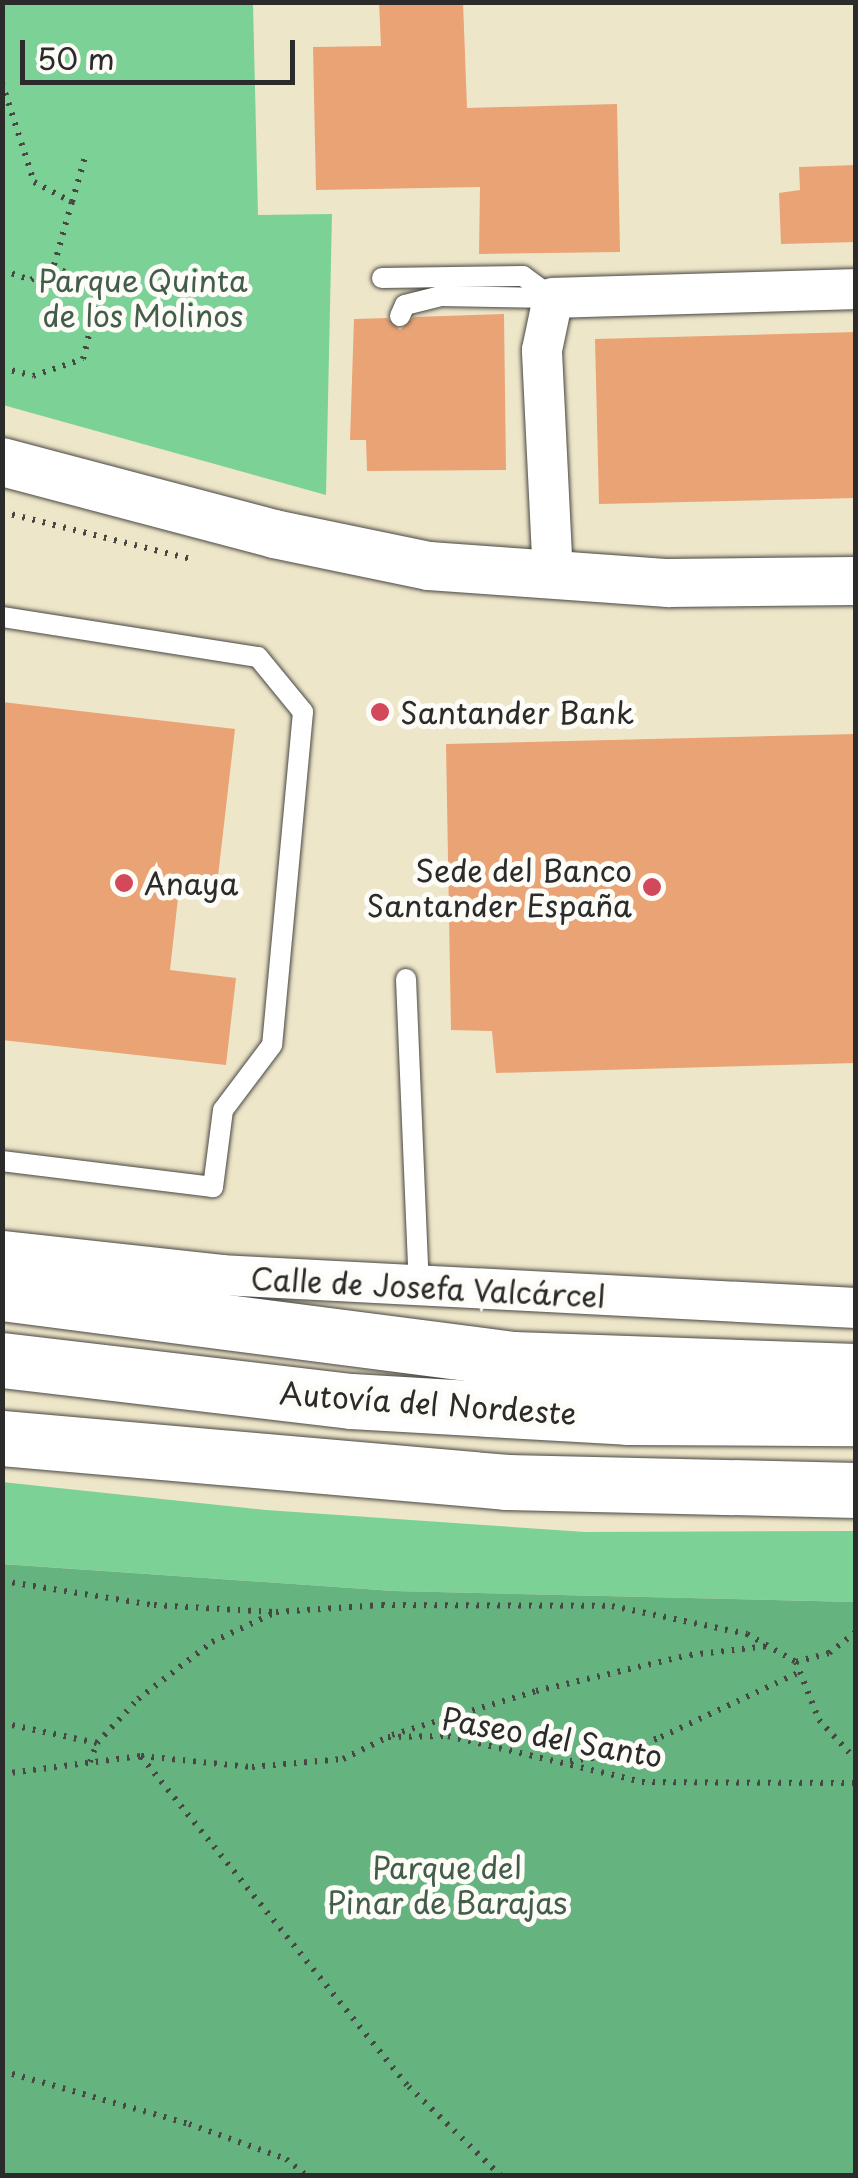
<!DOCTYPE html>
<html>
<head>
<meta charset="utf-8">
<style>
	body { margin:0 }
	#map { position:relative; width:858px; height:2178px; overflow:hidden; background:#eee6c9; font-family:"Playpen Sans",sans-serif }
	div>[style] { position:absolute }
	[style*='--x'] { left:calc(var(--x)*1px); top:calc(var(--y)*1px); width:calc(var(--w)*1px); rotate:calc(var(--a)*1deg) }
	.green>* { inset:0; background:#7cd296 }
	.forest>* { inset:0; background:#65b47f }
	.building>* { inset:0; background:#eaa374 }
	.path>* { height:6px; margin-top:-3px; transform-origin:0; background:repeating-linear-gradient(90deg,#484743 0 2.5px,transparent 0 10.5px) }
	.roads { filter:drop-shadow(0 0 2px #484743) drop-shadow(0 0 2px #484743) }
	.service>* { height:20px; margin:-10px; padding:0 10px; transform-origin:10px; border-radius:10px; background:#fff }
	.minor>* { height:40px; margin:-20px; padding:0 20px; transform-origin:20px; border-radius:20px; background:#fff }
	.tertiary>* { height:48px; margin:-24px; padding:0 24px; transform-origin:24px; border-radius:24px; background:#fff }
	.motorway>* { height:55px; margin:-27.5px; padding:0 27.5px; transform-origin:27.5px; border-radius:27.5px; background:#fff }
	.dots>* { width:28px; height:28px; translate:-50% -50%; box-sizing:border-box; border:5px solid #fdfcf7; border-radius:50% }
	span { translate:-50% -50%; white-space:nowrap; text-align:center; line-height:1.15; -webkit-text-stroke:10px #fdfcf7; paint-order:stroke }
	.park-label { font-size:30px; color:#435d4b }
	.poi-label { font-size:30px; color:#2b2b2b }
	.left { translate:0 -50%; text-align:left }
	.right { translate:-100% -50%; text-align:right }
	.street-label { font-size:30px; color:#2b2b2b }
	.frame { position:absolute; inset:0; border:5px solid #2b2b2b; pointer-events:none }
	.scale { position:absolute; left:20px; top:40px; width:275px; height:45px; box-sizing:border-box; border:5px solid #2b2b2b; border-top:0; padding-left:12px; font-size:30px; line-height:35px; white-space:nowrap; color:#2b2b2b; -webkit-text-stroke:8px #fdfcf7; paint-order:stroke }
</style>
</head>
<body>
<div id="map">
	<div class="green">
		<i style="clip-path:polygon(2px 3px,253px 3px,258px 215px,332px 214px,326px 495px,3px 405px)"></i>
		<i style="clip-path:polygon(2px 1482px,266px 1510px,585px 1532px,855px 1531px,855px 1602px,394px 1591px,3px 1564px)"></i>
	</div>
	<div class="forest">
		<i style="clip-path:polygon(2px 1564px,394px 1591px,855px 1602px,855px 2175px,3px 2175px)"></i>
	</div>
	<div class="building">
		<i style="clip-path:polygon(379px 2px,463px 2px,467px 108px,617px 104px,620px 252px,479px 254px,480px 187px,316px 190px,313px 47px,381px 46px)"></i>
		<i style="clip-path:polygon(856px 165px,856px 242px,781px 244px,779px 193px,800px 190px,799px 167px)"></i>
		<i style="clip-path:polygon(504px 314px,506px 470px,367px 471px,366px 440px,350px 440px,354px 319px,387px 318px,400px 330px,414px 317px)"></i>
		<i style="clip-path:polygon(856px 332px,856px 498px,599px 504px,595px 339px)"></i>
		<i style="clip-path:polygon(2px 702px,235px 729px,217px 885px,180px 880px,170px 970px,236px 978px,226px 1065px,2px 1040px)"></i>
		<i style="clip-path:polygon(856px 734px,856px 1063px,496px 1073px,492px 1031px,451px 1030px,446px 744px)"></i>
	</div>
	<div class="path">
		<i style="--x:2;--y:83;--w:104;--a:72.1"></i>
		<i style="--x:34;--y:182;--w:43;--a:27.8"></i>
		<i style="--x:72;--y:202;--w:47;--a:-73.9"></i>
		<i style="--x:2;--y:270;--w:31;--a:19"></i>
		<i style="--x:31;--y:280;--w:27;--a:-33"></i>
		<i style="--x:2;--y:368;--w:32;--a:14"></i>
		<i style="--x:33;--y:376;--w:53;--a:-18.8"></i>
		<i style="--x:83;--y:359;--w:66;--a:-76"></i>
		<i style="--x:99;--y:295;--w:54;--a:-146.3"></i>
		<i style="--x:54;--y:265;--w:66;--a:-74.1"></i>
		<i style="--x:2;--y:512;--w:194;--a:14"></i>
		<i style="--x:2;--y:1581;--w:154;--a:9"></i>
		<i style="--x:154;--y:1605;--w:120;--a:3.3"></i>
		<i style="--x:796;--y:1662;--w:34;--a:-15"></i>
		<i style="--x:829;--y:1653;--w:34;--a:-38"></i>
		<i style="--x:2;--y:1723;--w:97;--a:11.9"></i>
		<i style="--x:392;--y:1735;--w:151;--a:-17"></i>
		<i style="--x:536;--y:1691;--w:158;--a:-13.2"></i>
		<i style="--x:690;--y:1655;--w:79;--a:-6.6"></i>
		<i style="--x:570;--y:1761;--w:45;--a:-7.6"></i>
		<i style="--x:615;--y:1755;--w:49;--a:-21.4"></i>
		<i style="--x:661;--y:1737;--w:153;--a:-25.1"></i>
		<i style="--x:90;--y:1762;--w:20;--a:-70"></i>
		<i style="--x:97;--y:1743;--w:60;--a:-47"></i>
		<i style="--x:138;--y:1699;--w:93;--a:-37.6"></i>
		<i style="--x:212;--y:1642;--w:71;--a:-25.1"></i>
		<i style="--x:276;--y:1612;--w:106;--a:-3.8"></i>
		<i style="--x:382;--y:1605;--w:230;--a:0.2"></i>
		<i style="--x:612;--y:1606;--w:138;--a:11.7"></i>
		<i style="--x:747;--y:1634;--w:56;--a:29.7"></i>
		<i style="--x:796;--y:1662;--w:62;--a:68.4"></i>
		<i style="--x:819;--y:1720;--w:54;--a:47.2"></i>
		<i style="--x:2;--y:1774;--w:140;--a:-7.4"></i>
		<i style="--x:2;--y:2071;--w:194;--a:15.8"></i>
		<i style="--x:189;--y:2124;--w:103;--a:19.8"></i>
		<i style="--x:286;--y:2159;--w:27;--a:39"></i>
		<i style="--x:501;--y:2176;--w:131;--a:-135.9"></i>
		<i style="--x:407;--y:2085;--w:423;--a:-129"></i>
		<i style="--x:141;--y:1756;--w:112;--a:5.7"></i>
		<i style="--x:252;--y:1767;--w:91;--a:-5"></i>
		<i style="--x:343;--y:1759;--w:50;--a:-26.1"></i>
		<i style="--x:388;--y:1737;--w:60;--a:-1"></i>
		<i style="--x:448;--y:1736;--w:199;--a:13.3"></i>
		<i style="--x:642;--y:1782;--w:214;--a:0.3"></i>
	</div>
	<div class="roads">
		<div class="service">
			<i style="--x:382;--y:278;--w:141;--a:-0.8"></i>
			<i style="--x:523;--y:276;--w:37;--a:36"></i>
			<i style="--x:400;--y:316;--w:12;--a:-66"></i>
			<i style="--x:405;--y:305;--w:36;--a:-14"></i>
			<i style="--x:440;--y:296;--w:111;--a:1"></i>
			<i style="--x:2;--y:617;--w:259;--a:8.9"></i>
			<i style="--x:258;--y:657;--w:71;--a:50.7"></i>
			<i style="--x:303;--y:712;--w:334;--a:95.3"></i>
			<i style="--x:272;--y:1045;--w:81;--a:127"></i>
			<i style="--x:223;--y:1110;--w:78;--a:97.4"></i>
			<i style="--x:213;--y:1187;--w:213;--a:-173"></i>
			<i style="--x:406;--y:979;--w:308;--a:87.6"></i>
		</div>
		<div class="minor">
			<i style="--x:553;--y:577;--w:227;--a:-92.8"></i>
			<i style="--x:542;--y:350;--w:53;--a:-78.1"></i>
			<i style="--x:553;--y:298;--w:303;--a:-1.7"></i>
			<i style="--x:2;--y:1251;--w:221;--a:6.2"></i>
			<i style="--x:222;--y:1275;--w:635;--a:2.98"></i>
		</div>
		<div class="tertiary">
			<i style="--x:2;--y:462;--w:281;--a:14.8"></i>
			<i style="--x:274;--y:534;--w:158;--a:11.7"></i>
			<i style="--x:429;--y:566;--w:240;--a:4.1"></i>
			<i style="--x:668;--y:583;--w:188;--a:-0.6"></i>
		</div>
		<div class="motorway">
			<i style="--x:2;--y:1293;--w:515;--a:7.36"></i>
			<i style="--x:513;--y:1359;--w:343;--a:2"></i>
			<i style="--x:2;--y:1360;--w:351;--a:6.7"></i>
			<i style="--x:351;--y:1401;--w:276;--a:3.3"></i>
			<i style="--x:627;--y:1417;--w:229;--a:0.3"></i>
			<i style="--x:2;--y:1438;--w:507;--a:4.98"></i>
			<i style="--x:507;--y:1482;--w:349;--a:1.3"></i>
		</div>
	</div>
	<div class="dots">
		<i style="left:380px;top:712px;background:#d1495b"></i>
		<i style="left:124px;top:883px;background:#d1495b"></i>
		<i style="left:652px;top:887px;background:#d1495b"></i>
	</div>
	<div class="park-label">
		<span style="left:143px;top:297px">Parque Quinta<br>de los Molinos</span>
		<span style="left:447px;top:1884px">Parque del<br>Pinar de Barajas</span>
	</div>
	<div class="poi-label">
		<span class="left" style="left:400px;top:712px">Santander Bank</span>
		<span class="right" style="left:632px;top:887px">Sede del Banco<br>Santander España</span>
		<span class="left" style="left:144px;top:883px">Anaya</span>
	</div>
	<div class="street-label">
		<span style="left:428px;top:1287px;rotate:3deg">Calle de Josefa Valcárcel</span>
		<span style="left:428px;top:1403px;rotate:4deg">Autovía del Nordeste</span>
		<span style="left:552px;top:1737px;rotate:10deg">Paseo del Santo</span>
	</div>
	<div class="frame"></div>
	<div class="scale">50 m</div>
</div>
</body>
</html>
